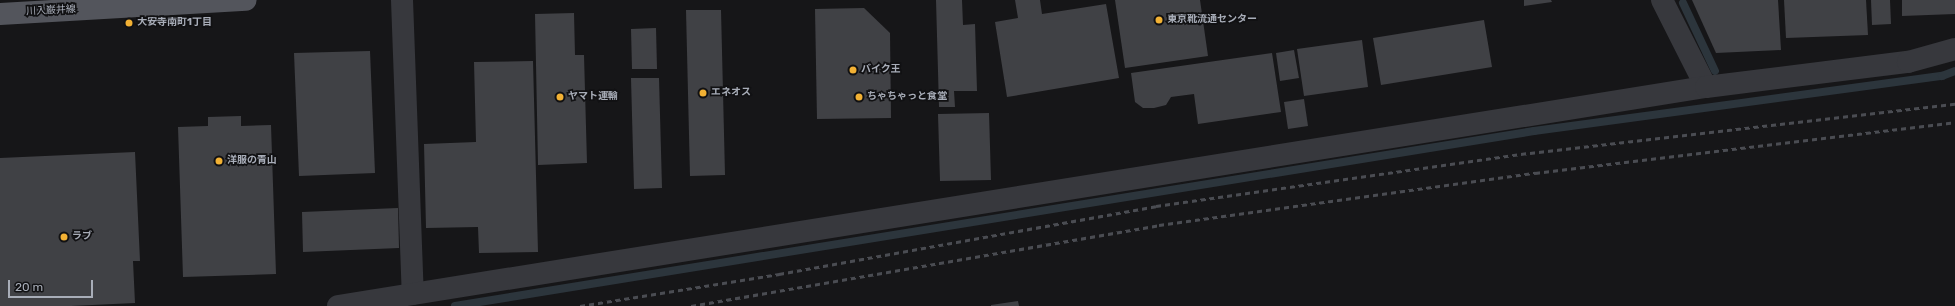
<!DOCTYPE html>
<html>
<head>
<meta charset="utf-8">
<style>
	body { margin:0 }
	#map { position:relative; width:1955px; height:306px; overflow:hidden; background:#161618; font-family:Rubik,"Noto Sans JP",sans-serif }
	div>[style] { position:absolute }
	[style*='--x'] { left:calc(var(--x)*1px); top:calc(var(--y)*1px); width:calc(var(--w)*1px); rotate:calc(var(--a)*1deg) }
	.stream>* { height:8px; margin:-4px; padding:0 4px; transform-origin:4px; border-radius:4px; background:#2c353c }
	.building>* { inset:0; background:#404145 }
	.minor>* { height:22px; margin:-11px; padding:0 11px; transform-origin:11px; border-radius:11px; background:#37383d }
	.major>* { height:22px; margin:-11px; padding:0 11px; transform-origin:11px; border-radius:11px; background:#53555c }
	.rail>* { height:3px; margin-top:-1.5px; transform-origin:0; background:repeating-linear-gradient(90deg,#4a4c52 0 5px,transparent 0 9px) }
	.dots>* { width:11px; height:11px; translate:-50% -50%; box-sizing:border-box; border:2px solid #111113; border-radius:50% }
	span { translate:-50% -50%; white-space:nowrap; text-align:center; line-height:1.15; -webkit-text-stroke:3.5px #111113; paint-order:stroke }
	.street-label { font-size:10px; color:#a8adb8 }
	.poi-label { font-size:10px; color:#a8adb8; font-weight:700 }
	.left { translate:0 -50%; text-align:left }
	.scale { position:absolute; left:8px; top:280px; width:85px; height:18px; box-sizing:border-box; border:2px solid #a8adb8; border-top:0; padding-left:5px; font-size:12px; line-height:14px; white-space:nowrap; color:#a8adb8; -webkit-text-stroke:3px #111113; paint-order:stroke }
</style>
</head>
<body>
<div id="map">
	<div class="stream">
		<i style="--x:1683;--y:3;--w:75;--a:64.8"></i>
		<i style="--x:455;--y:306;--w:1093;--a:-9.21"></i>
		<i style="--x:1534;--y:131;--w:412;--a:-7.7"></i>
		<i style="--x:1942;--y:76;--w:14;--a:-21"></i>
	</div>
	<div class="building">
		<i style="clip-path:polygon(936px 0,962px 0,963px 25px,975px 24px,977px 91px,954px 91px,955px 107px,939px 107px)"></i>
		<i style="clip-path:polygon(1015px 0,1040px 0,1042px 14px,1106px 4px,1119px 78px,1007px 97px,995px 22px,1018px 18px)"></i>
		<i style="clip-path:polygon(1115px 0,1200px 0,1208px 56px,1125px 68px)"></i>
		<i style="clip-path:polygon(1524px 0,1551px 0,1552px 2px,1524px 6px)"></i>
		<i style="clip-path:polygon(1692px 0,1778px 0,1781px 50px,1716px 53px)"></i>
		<i style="clip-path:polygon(1784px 0,1866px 0,1868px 35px,1786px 38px)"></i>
		<i style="clip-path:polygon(1871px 0,1890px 0,1891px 24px,1872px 25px)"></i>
		<i style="clip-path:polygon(1902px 0,1955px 0,1955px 14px,1902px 16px)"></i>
		<i style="clip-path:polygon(864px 8px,890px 33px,891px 118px,817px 119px,815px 9px)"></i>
		<i style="clip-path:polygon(686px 10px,721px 10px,725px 175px,690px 176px)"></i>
		<i style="clip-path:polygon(574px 13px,575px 55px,584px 55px,587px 163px,538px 165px,535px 14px)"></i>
		<i style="clip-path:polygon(1484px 20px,1492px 67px,1381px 85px,1373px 38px)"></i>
		<i style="clip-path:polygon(656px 28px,657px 69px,632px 69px,631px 29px)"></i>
		<i style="clip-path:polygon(1362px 40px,1368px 87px,1304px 96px,1297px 49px)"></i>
		<i style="clip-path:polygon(1294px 50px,1299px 78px,1280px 81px,1276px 53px)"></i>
		<i style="clip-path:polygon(370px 51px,375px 173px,299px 176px,294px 53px)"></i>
		<i style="clip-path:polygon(1272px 53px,1281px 112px,1198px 124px,1194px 94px,1171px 97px,1166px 105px,1154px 108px,1143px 108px,1135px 102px,1131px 73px)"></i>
		<i style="clip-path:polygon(533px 61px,538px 252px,479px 253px,478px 227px,426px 228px,424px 144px,476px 142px,474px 62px)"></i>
		<i style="clip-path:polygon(631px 78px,659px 78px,662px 188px,634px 189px)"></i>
		<i style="clip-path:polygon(1304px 99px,1308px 126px,1288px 129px,1284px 102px)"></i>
		<i style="clip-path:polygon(989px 113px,991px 180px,940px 181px,938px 114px)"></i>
		<i style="clip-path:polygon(241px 116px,241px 126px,271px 125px,276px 274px,183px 277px,178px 127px,208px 126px,208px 117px)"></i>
		<i style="clip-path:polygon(135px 152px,140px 261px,133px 261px,135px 303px,71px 306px,0 306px,0 158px)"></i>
		<i style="clip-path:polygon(398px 208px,399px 248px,303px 252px,302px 212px)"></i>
		<i style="clip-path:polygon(1018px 301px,1019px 306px,991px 306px,991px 305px)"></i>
	</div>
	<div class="minor">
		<i style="--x:402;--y:0;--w:294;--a:87.9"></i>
		<i style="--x:1662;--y:0;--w:97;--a:63.2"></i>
		<i style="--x:338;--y:306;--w:1385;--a:-9.1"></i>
		<i style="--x:1706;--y:87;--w:204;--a:-7.1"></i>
		<i style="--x:1908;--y:62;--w:49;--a:-15.5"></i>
	</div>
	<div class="major">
		<i style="--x:0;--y:14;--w:246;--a:-3.3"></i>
	</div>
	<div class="rail">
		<i style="--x:580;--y:306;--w:202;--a:-9.1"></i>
		<i style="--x:779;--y:274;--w:383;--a:-10.2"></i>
		<i style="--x:1156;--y:206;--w:378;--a:-8.1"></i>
		<i style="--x:1530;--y:153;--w:428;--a:-6.6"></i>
		<i style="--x:691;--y:306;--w:475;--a:-9.8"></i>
		<i style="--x:1159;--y:225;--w:380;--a:-7.9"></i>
		<i style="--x:1535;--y:173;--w:423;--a:-6.9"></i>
	</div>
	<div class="dots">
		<i style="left:1159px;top:20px;background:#f2b134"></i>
		<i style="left:129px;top:23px;background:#f2b134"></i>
		<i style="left:853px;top:70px;background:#f2b134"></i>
		<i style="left:703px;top:93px;background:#f2b134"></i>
		<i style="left:560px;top:97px;background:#f2b134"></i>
		<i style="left:859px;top:97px;background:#f2b134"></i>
		<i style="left:219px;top:161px;background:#f2b134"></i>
		<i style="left:64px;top:237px;background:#f2b134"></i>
	</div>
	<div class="street-label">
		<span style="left:51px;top:11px;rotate:-3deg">川入巌井線</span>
	</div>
	<div class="poi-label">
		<span class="left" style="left:1167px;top:20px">東京靴流通センター</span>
		<span class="left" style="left:137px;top:23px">大安寺南町1丁目</span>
		<span class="left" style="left:861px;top:70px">バイク王</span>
		<span class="left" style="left:711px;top:93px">エネオス</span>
		<span class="left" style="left:568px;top:97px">ヤマト運輸</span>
		<span class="left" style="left:867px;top:97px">ちゃちゃっと食堂</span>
		<span class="left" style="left:227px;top:161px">洋服の青山</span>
		<span class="left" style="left:72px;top:237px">ラブ</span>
	</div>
	<div class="scale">20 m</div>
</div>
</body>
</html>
